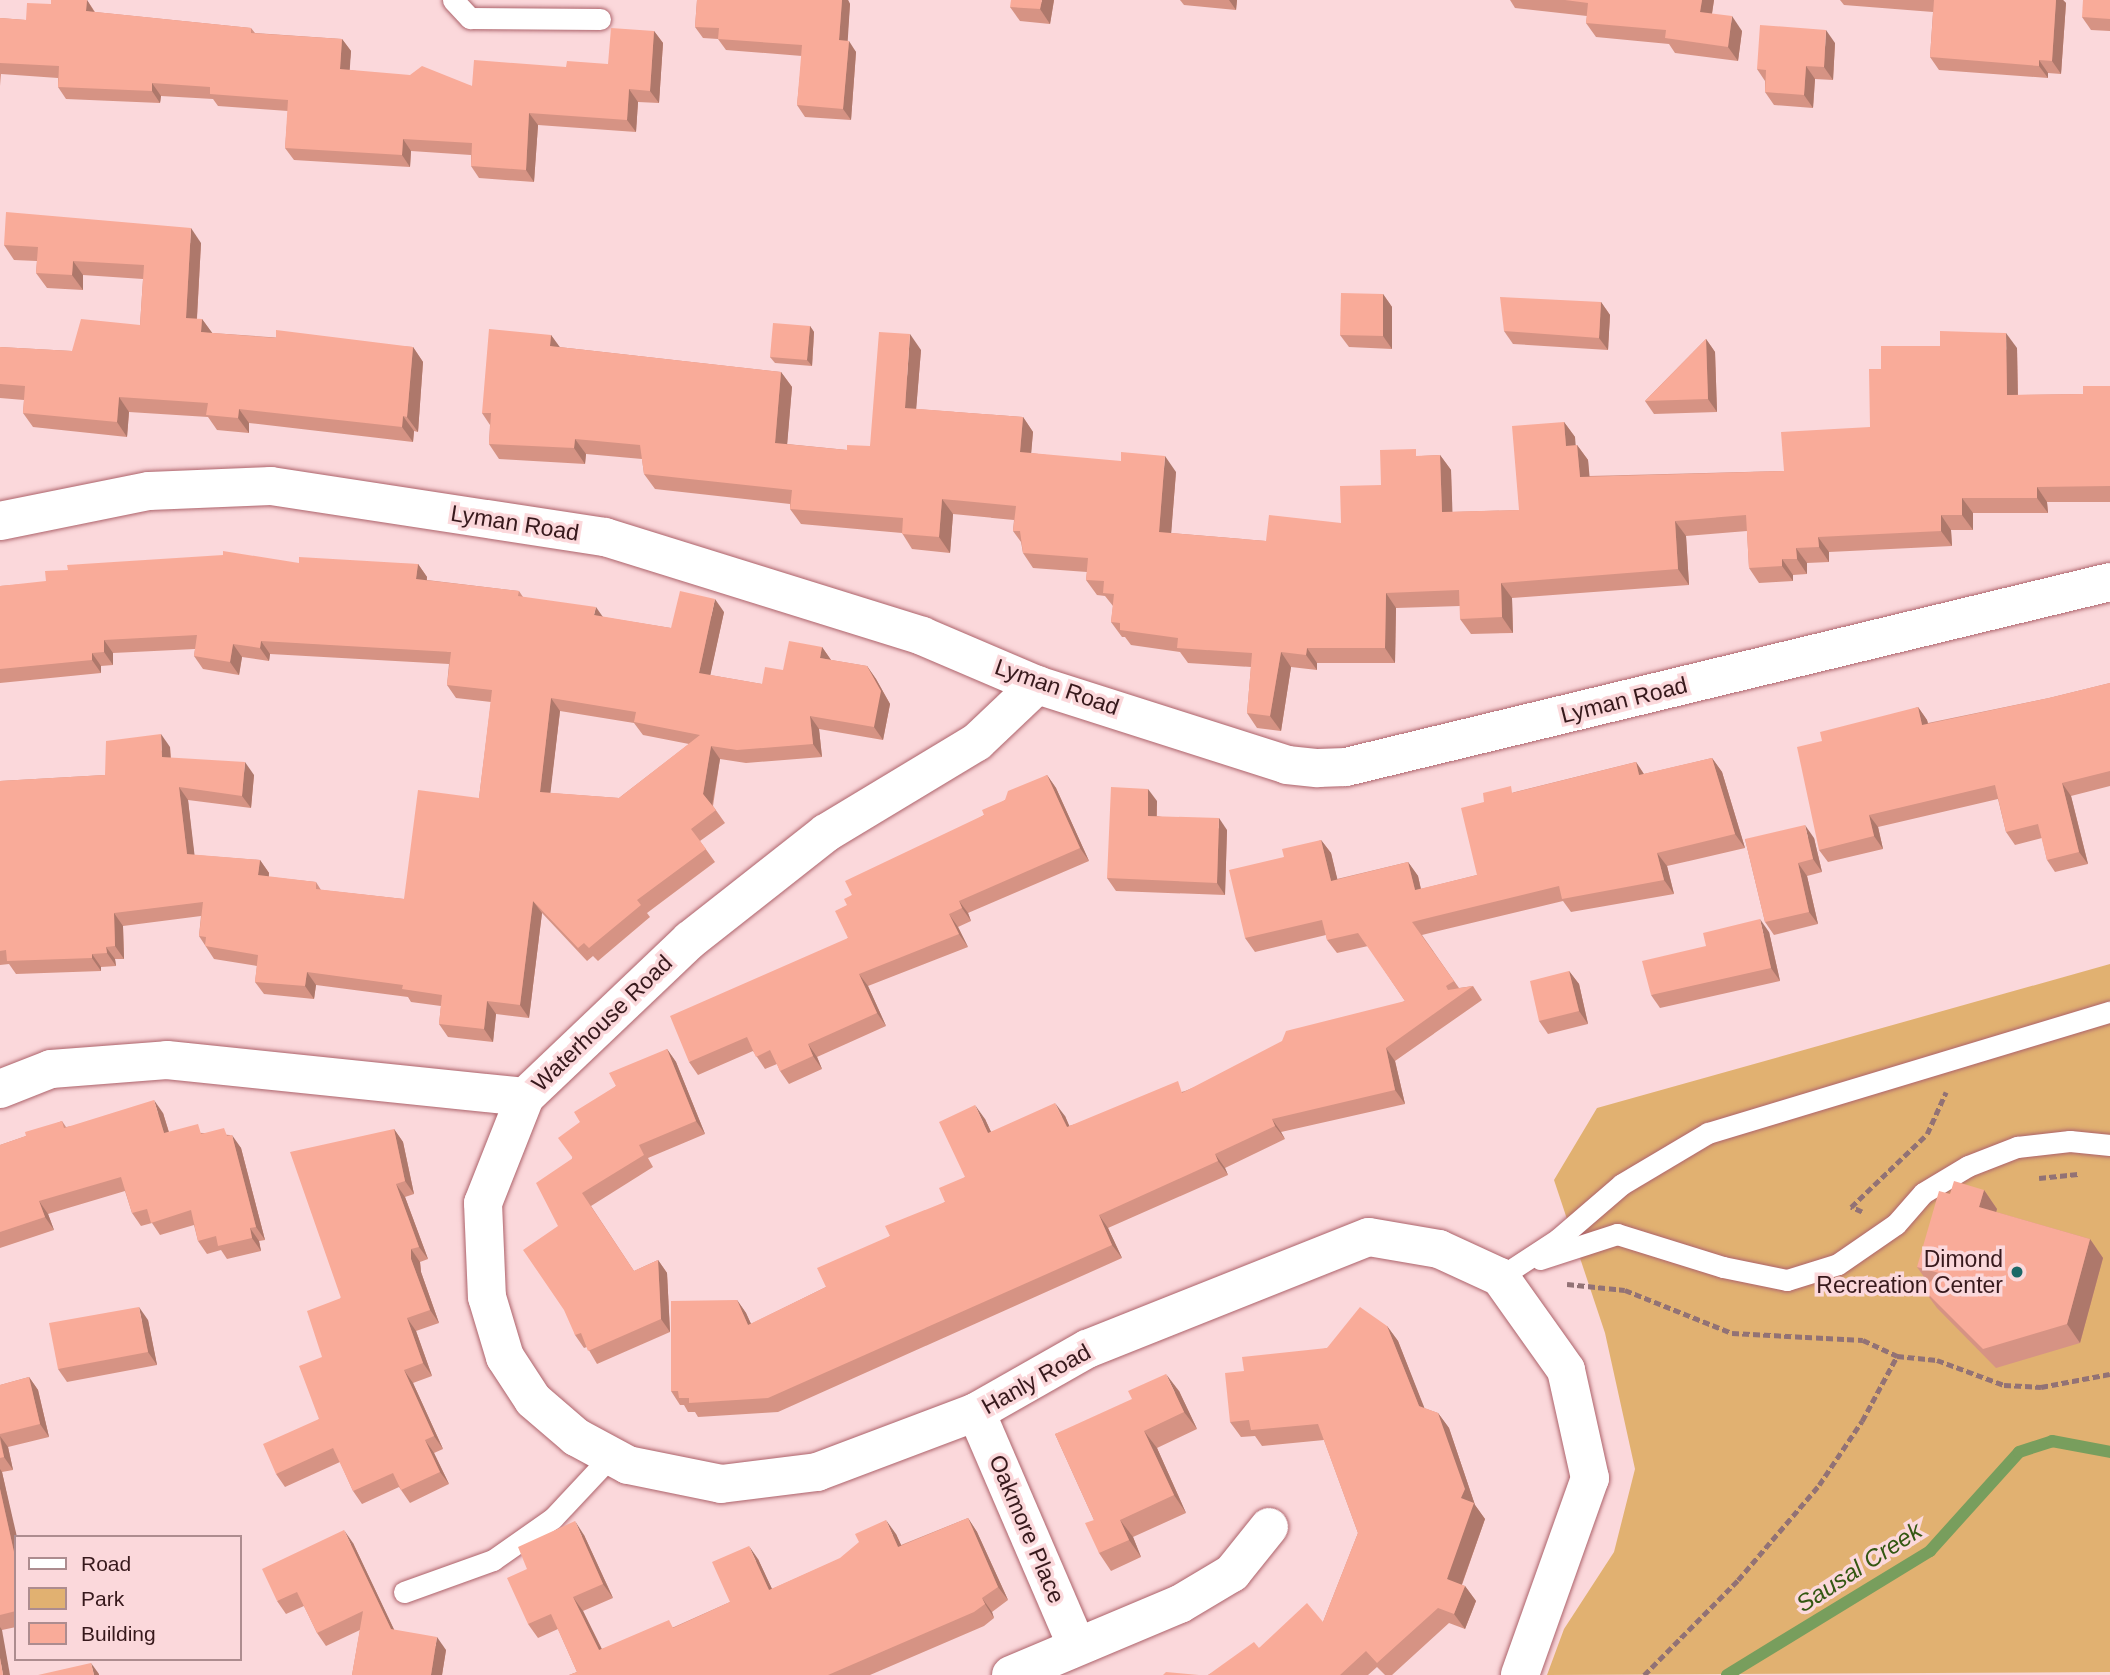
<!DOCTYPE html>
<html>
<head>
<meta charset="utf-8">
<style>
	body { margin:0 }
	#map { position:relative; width:2110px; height:1675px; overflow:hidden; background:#fbd8db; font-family:Helvetica,sans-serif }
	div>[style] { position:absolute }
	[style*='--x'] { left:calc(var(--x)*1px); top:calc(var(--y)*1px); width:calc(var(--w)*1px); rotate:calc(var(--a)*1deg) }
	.green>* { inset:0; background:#e1b171 }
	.stream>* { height:12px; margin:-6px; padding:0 6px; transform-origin:6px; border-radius:6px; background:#789e5d }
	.path>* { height:4.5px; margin-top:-2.25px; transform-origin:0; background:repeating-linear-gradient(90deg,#927275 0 7px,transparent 0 10.5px) }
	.roads { filter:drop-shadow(0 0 2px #ad636b) drop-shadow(0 0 2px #ad636b) }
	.service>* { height:21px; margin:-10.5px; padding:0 10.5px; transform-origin:10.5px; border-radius:10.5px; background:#fff }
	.minor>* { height:38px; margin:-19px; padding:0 19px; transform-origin:19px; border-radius:19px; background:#fff }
	.tertiary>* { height:38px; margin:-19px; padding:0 19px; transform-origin:19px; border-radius:19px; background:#fff }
	.wall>* { inset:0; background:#d69384 }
	.shaded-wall>* { inset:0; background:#ae786b }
	.building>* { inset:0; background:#f9ab99 }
	.dots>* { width:19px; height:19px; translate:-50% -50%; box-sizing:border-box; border:4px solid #fbd8db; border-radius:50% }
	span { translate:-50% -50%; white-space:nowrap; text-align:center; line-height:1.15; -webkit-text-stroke:7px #fbd8db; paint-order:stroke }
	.street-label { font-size:23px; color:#37191c }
	.poi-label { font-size:23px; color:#37191c }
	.right { translate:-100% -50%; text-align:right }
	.water-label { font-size:24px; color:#335712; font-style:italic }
	.legend { position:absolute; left:14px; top:1535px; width:228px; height:126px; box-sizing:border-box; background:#fbd8db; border:2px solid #ad8c8f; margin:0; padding:9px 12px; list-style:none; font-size:21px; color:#37191c }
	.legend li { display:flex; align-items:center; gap:14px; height:35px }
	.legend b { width:35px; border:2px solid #ad8c8f }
</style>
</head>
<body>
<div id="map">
	<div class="green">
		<i style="clip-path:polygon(2110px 964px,2110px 1672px,1547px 1675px,1564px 1629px,1614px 1552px,1635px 1469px,1605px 1333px,1554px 1180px,1597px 1108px)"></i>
	</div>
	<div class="stream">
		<i style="--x:1727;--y:1675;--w:238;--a:-31.4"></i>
		<i style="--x:1930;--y:1551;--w:133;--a:-48"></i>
		<i style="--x:2019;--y:1452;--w:35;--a:-18"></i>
		<i style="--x:2052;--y:1441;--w:59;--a:10.7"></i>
	</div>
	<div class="path">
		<i style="--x:2039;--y:1178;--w:39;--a:-6"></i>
		<i style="--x:1862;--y:1212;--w:12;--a:-156"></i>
		<i style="--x:1851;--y:1207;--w:105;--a:-43.8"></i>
		<i style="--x:1927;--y:1134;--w:46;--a:-65.7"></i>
		<i style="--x:1567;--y:1284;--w:58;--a:5.9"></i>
		<i style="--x:1625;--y:1290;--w:115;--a:21.9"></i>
		<i style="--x:1732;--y:1333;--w:131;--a:3.1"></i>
		<i style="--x:1863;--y:1340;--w:38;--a:25"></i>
		<i style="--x:1897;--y:1356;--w:40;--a:5.7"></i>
		<i style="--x:1937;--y:1360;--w:72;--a:20.5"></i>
		<i style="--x:2004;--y:1385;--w:37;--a:3"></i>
		<i style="--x:2041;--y:1387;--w:70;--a:-10.7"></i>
		<i style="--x:1644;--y:1675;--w:134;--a:-45.3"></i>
		<i style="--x:1738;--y:1580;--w:125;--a:-49.5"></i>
		<i style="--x:1819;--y:1485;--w:77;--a:-56.1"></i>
		<i style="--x:1862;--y:1421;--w:74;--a:-61.7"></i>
	</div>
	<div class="roads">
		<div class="service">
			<i style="--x:453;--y:0;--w:25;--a:47"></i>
			<i style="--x:470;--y:18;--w:130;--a:0.4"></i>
			<i style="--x:1540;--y:1259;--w:81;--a:-18"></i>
			<i style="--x:1617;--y:1234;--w:111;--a:17.3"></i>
			<i style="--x:1723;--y:1267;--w:65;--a:11.5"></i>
			<i style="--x:1787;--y:1280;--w:53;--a:-17.4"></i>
			<i style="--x:1838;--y:1264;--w:70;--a:-34.6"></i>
			<i style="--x:1896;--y:1224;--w:41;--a:-48.9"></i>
			<i style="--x:1923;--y:1193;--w:52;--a:-31"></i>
			<i style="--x:1968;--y:1166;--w:53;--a:-21.2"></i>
			<i style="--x:2017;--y:1147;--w:53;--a:-6.5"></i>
			<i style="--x:2070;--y:1141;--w:40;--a:5.7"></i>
			<i style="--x:1500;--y:1277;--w:69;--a:-33.2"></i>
			<i style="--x:1558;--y:1239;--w:84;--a:-40.7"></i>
			<i style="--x:1622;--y:1184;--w:100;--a:-30.7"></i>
			<i style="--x:1708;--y:1133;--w:420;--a:-16.8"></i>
			<i style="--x:404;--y:1592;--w:95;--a:-19.8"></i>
			<i style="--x:493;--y:1560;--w:73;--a:-35"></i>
			<i style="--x:553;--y:1518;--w:85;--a:-46.9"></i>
		</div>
		<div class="minor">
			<i style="--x:0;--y:1089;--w:55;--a:-21.4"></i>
			<i style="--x:51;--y:1069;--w:116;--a:-4.4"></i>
			<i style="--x:167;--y:1060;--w:360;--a:5.9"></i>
			<i style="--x:525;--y:1097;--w:228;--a:-43.6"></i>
			<i style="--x:690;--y:940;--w:173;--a:-38.2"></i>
			<i style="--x:826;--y:833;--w:176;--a:-31.1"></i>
			<i style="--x:977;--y:742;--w:83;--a:-43.5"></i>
			<i style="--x:525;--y:1097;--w:114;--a:111.6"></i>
			<i style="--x:483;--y:1203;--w:94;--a:87.6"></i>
			<i style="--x:487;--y:1297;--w:63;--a:73.3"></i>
			<i style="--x:505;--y:1357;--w:51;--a:56.9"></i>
			<i style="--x:533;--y:1400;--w:57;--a:40.7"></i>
			<i style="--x:576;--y:1437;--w:59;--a:28.3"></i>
			<i style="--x:628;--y:1465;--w:95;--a:11.5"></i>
			<i style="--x:721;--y:1484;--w:97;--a:-7.1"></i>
			<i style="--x:817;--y:1472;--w:170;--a:-20.7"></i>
			<i style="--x:976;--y:1412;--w:128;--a:-29.6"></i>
			<i style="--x:1087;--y:1349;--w:303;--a:-21.7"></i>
			<i style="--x:1369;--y:1237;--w:71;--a:9.7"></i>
			<i style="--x:1439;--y:1249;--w:67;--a:24.7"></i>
			<i style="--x:1500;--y:1277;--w:114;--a:54.6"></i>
			<i style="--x:1566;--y:1370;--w:111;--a:77.5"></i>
			<i style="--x:1590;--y:1478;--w:209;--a:109.6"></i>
			<i style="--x:976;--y:1412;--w:255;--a:66.7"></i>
			<i style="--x:1011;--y:1675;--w:183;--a:-22.8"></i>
			<i style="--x:1180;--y:1604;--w:61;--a:-30.8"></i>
			<i style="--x:1232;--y:1573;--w:59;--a:-51.2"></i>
		</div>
		<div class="tertiary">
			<i style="--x:0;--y:521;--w:152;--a:-11.4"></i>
			<i style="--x:149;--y:491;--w:122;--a:-2.3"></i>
			<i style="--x:271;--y:486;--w:338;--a:8.7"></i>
			<i style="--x:605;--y:537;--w:332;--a:17.3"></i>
			<i style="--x:922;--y:636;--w:125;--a:23.1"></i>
			<i style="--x:1037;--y:685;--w:262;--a:17.7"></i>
			<i style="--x:1287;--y:765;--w:31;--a:6"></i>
			<i style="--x:1318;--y:768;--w:28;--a:-2"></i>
			<i style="--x:1346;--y:767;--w:786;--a:-13.61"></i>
		</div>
	</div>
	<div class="wall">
		<i style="clip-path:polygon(87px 0,95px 12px,251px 28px,255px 33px,342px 39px,351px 51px,349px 70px,472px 86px,566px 67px,608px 64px,654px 31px,663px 43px,659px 103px,638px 102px,636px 132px,538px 125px,534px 182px,479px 178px,471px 166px,471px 155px,411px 151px,410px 167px,294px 160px,285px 148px,288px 111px,218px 106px,213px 99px,161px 96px,160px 103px,66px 99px,58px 87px,58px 78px,1px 74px,0 86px,0 18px,26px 20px)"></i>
		<i style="clip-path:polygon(697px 0,848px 0,850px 4px,847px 41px,856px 52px,851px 120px,805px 117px,797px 105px,802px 56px,726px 50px,718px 39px,703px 38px,695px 27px)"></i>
		<i style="clip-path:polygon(1054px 0,1050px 24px,1020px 21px,1010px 7px)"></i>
		<i style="clip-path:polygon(1180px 0,1237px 0,1236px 10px,1184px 5px)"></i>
		<i style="clip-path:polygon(1510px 0,1714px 0,1712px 14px,1742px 31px,1738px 61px,1675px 53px,1669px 44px,1596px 37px,1586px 23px,1587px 16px,1515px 8px)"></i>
		<i style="clip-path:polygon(1840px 0,2063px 0,2066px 3px,2061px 74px,2048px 73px,2048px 78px,1939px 70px,1930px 57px,1933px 12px,1844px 5px)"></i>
		<i style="clip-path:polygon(2110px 0,2110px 31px,2091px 30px,2082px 17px)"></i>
		<i style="clip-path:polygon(1835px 43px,1833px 80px,1815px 79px,1813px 108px,1774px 105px,1765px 92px,1765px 81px,1757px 69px)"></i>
		<i style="clip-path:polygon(201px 243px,197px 319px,202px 319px,212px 333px,413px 347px,423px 362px,418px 432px,414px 431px,413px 442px,249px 423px,249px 433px,217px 430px,208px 417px,129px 412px,127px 437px,33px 427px,23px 413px,24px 400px,0 398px,0 347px,72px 351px,140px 325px,143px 279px,83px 275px,83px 290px,47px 288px,36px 273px,37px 261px,14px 260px,4px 245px)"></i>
		<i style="clip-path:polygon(1383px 294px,1392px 307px,1392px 349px,1349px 347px,1340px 335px)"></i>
		<i style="clip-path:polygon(1601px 302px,1610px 315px,1608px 350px,1513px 344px,1504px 331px)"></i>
		<i style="clip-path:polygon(810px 326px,814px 332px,812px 366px,775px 363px,770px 357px)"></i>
		<i style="clip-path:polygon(551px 335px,559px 347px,781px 372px,792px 387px,787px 444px,847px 450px,870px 446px,921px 350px,916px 409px,1023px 417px,1033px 432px,1031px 453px,1176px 472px,1171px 533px,1266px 541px,1341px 523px,1381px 485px,1421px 456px,1440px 455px,1451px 470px,1452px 512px,1519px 510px,1564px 422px,1575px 437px,1575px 445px,1577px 445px,1588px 460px,1589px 476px,1784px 471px,1870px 427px,1881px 369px,2017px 348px,2018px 395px,2083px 394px,2110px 386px,2110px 502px,2047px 502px,2048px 513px,1973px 513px,1973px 530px,1951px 530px,1952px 546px,1829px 552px,1829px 562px,1807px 563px,1807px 574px,1793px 575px,1793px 581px,1759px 583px,1749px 568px,1747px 531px,1686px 536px,1689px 585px,1512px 598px,1513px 633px,1471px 634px,1460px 619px,1460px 606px,1396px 608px,1395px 663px,1317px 663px,1317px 670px,1291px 667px,1281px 731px,1257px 728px,1247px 713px,1251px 667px,1188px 663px,1180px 652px,1131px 645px,1125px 637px,1122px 637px,1111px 622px,1113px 606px,1105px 596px,1097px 595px,1086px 580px,1087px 572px,1033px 568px,1023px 553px,1021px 542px,1013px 531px,1014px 520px,953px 514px,950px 553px,912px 549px,902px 533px,801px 524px,790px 509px,790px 504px,655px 489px,644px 474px,642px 459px,586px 454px,585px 464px,499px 459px,489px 444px,490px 425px,482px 413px)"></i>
		<i style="clip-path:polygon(1706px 339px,1715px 352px,1717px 412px,1654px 414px,1645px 401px)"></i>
		<i style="clip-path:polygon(evenodd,299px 563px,418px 564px,427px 577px,427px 580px,519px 591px,523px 597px,602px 617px,671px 628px,724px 612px,710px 675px,762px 684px,783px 670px,822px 647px,831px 660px,867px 666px,876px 679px,890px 704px,883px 740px,819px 729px,822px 757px,746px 763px,720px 759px,713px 806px,725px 823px,700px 841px,715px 862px,647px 913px,650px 917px,598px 961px,593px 956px,587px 961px,542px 913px,529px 1018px,496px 1014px,493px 1042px,448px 1037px,439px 1024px,441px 1006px,411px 1002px,408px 997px,316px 985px,314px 999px,264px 994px,255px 982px,257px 966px,214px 959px,199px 936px,201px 916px,123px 926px,124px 959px,115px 959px,116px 966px,101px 967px,101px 971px,16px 974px,9px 964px,0 965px,0 781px,105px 775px,170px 747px,171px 758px,254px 775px,251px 808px,188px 800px,194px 855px,260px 860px,269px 873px,269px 877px,316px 882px,321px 890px,404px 899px,479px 798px,491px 702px,456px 698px,447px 685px,449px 664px,270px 654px,269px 661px,242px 657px,239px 675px,203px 669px,194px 656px,195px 649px,113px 653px,113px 665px,101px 666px,101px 673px,0 683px,0 586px,299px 563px,560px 711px,634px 723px,643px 735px,689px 744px,619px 798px,550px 793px,560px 711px)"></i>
		<i style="clip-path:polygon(2110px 683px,2110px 786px,2071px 796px,2088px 864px,2055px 872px,2047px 860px,2042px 838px,2015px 845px,2006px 832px,1998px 799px,1878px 827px,1883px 849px,1828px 862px,1819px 850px,1822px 741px,1918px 707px,1927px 720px,1928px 723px,2049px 698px)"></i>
		<i style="clip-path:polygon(1712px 758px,1722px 772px,1745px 848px,1667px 866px,1674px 894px,1571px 912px,1563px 901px,1422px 935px,1459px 988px,1473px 986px,1482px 1000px,1395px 1061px,1405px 1104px,1281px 1132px,1285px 1139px,1225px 1168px,1228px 1175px,1108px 1228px,1122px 1258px,778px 1412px,698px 1417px,695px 1412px,688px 1412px,684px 1405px,680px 1405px,671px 1391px,737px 1300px,746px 1313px,751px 1324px,826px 1287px,890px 1236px,945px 1202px,965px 1177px,985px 1119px,991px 1132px,1065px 1116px,1069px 1126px,1185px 1091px,1405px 1001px,1368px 946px,1337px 953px,1327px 940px,1326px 935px,1255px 952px,1245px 938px,1284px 857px,1321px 840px,1331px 853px,1337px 879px,1408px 862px,1418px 876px,1421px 889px,1477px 875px,1484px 802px,1515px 792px,1636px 762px,1644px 774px)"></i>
		<i style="clip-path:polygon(1047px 775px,1056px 788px,1089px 861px,968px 913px,971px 921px,958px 927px,968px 947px,868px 986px,886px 1026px,817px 1057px,822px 1069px,789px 1084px,780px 1071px,777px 1064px,765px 1069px,753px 1051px,698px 1075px,689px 1062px,848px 938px,847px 905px,852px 895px,984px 815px,1005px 800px)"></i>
		<i style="clip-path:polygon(1157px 801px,1157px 816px,1227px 830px,1225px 895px,1116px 891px,1107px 878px)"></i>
		<i style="clip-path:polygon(1814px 838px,1822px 872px,1807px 876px,1818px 924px,1774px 935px,1765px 922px,1745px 839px)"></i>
		<i style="clip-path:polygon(1769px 932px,1780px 981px,1660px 1008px,1651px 995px)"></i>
		<i style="clip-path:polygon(1569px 971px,1579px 984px,1588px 1024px,1548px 1034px,1539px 1021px)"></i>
		<i style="clip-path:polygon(667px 1049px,676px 1062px,705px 1134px,648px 1158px,653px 1167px,591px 1206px,634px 1271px,658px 1260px,667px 1273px,670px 1332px,597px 1364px,587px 1347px,584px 1348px,575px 1335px,558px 1226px,580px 1122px,616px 1086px)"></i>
		<i style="clip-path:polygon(163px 1113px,169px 1132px,204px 1133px,230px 1135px,241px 1148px,265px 1240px,259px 1241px,261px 1251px,227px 1259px,221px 1250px,207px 1254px,198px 1241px,194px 1225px,160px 1235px,152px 1223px,141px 1226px,132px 1213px,125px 1191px,48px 1214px,54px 1230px,0 1248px,0 1145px,26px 1136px,62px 1121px,66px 1127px)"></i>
		<i style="clip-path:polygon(394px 1129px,403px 1142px,414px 1194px,405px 1197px,428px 1259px,420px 1262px,421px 1272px,439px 1323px,416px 1331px,432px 1376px,413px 1383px,443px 1449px,434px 1453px,449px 1484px,410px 1503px,399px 1487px,362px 1504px,353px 1491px,340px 1462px,285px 1487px,276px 1474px,319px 1419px,322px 1357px)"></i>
		<i style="clip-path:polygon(1984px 1190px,1997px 1209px,1996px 1212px,2090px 1239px,2103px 1258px,2080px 1343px,1996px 1368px,1937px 1308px,1923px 1289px,1929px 1284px,1917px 1267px,1950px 1194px)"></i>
		<i style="clip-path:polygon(148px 1320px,157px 1365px,67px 1382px,58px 1369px)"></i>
		<i style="clip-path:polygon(1387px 1326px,1398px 1341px,1424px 1408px,1438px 1413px,1449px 1428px,1475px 1505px,1485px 1519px,1462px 1585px,1465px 1586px,1476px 1601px,1465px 1629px,1449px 1623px,1392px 1675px,1385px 1675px,1377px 1667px,1368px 1675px,1208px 1675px,1259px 1648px,1323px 1622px,1358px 1533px,1324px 1440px,1262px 1446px,1255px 1436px,1241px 1437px,1230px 1422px,1244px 1371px,1327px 1348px)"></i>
		<i style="clip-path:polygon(29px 1377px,38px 1390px,49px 1437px,8px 1447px,13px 1470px,2px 1472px,16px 1537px,16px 1627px,2px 1630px,0 1675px,0 1385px)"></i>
		<i style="clip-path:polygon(1179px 1391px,1197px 1429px,1157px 1448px,1186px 1513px,1133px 1537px,1141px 1557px,1111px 1571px,1099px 1553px,1094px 1520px,1055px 1434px)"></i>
		<i style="clip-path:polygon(968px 1518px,977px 1532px,1008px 1600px,992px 1612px,994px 1618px,984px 1626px,870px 1675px,569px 1675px,577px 1672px,558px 1629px,538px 1638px,528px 1624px,527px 1569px,584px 1535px,613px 1598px,583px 1611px,602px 1649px,674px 1627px,730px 1602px,758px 1559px,772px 1589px,896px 1534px,901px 1545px)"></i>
		<i style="clip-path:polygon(353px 1543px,394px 1630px,446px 1650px,442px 1675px,352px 1675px,360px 1630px,326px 1646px,317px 1633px,304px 1606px,286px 1614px,277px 1601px)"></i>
	</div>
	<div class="shaded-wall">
		<i style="clip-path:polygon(87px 0,95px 13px,86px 11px)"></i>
		<i style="clip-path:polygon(842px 0,848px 0,850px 4px,847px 52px,839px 40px)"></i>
		<i style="clip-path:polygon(1042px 0,1054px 0,1050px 24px,1040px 9px)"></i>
		<i style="clip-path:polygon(1229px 0,1237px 0,1236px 10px)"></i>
		<i style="clip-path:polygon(1702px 0,1714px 0,1710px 26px,1700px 12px)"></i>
		<i style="clip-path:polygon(2056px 0,2063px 0,2066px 3px,2061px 74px,2052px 61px)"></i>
		<i style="clip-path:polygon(1732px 16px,1742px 31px,1738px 61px,1728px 47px)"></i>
		<i style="clip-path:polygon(1826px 30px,1835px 43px,1833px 80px,1824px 67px)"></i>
		<i style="clip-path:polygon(654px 31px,663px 43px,659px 103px,650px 91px)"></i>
		<i style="clip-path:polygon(342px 39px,351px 51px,349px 81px,340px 69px)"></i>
		<i style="clip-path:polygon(849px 41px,856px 52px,851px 120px,843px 109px)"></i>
		<i style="clip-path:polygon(2039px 60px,2048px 73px,2048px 78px,2039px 66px)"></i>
		<i style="clip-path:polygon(1806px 66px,1815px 79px,1813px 108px,1804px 95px)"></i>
		<i style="clip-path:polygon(152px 83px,161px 96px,160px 103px,152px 91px)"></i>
		<i style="clip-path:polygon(629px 89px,638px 102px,636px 132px,627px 120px)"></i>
		<i style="clip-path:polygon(529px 113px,538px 125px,534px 182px,526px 170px)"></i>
		<i style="clip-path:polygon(403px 139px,411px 151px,410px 167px,402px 155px)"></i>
		<i style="clip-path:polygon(191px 228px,201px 243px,196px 333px,186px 318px)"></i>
		<i style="clip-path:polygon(73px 261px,83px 275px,83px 290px,72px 275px)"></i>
		<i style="clip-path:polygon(1383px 294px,1392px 307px,1392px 349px,1383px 336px)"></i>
		<i style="clip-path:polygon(1601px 302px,1610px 315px,1608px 350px,1599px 338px)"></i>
		<i style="clip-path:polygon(202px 319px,213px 334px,201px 332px)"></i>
		<i style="clip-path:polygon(810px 326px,814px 332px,812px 366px,807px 360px)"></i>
		<i style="clip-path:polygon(2006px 333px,2017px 348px,2018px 410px,2007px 395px)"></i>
		<i style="clip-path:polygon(910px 334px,921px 350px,915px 423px,905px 408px)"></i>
		<i style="clip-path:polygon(551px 335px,562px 350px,550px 346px)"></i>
		<i style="clip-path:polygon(1706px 339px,1715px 352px,1717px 412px,1708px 399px)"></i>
		<i style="clip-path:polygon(413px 347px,423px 362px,418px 432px,407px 417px)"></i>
		<i style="clip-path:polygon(781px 372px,792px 387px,786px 458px,775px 443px)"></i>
		<i style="clip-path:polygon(119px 397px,129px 412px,127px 437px,117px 422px)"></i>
		<i style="clip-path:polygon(239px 409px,249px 423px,249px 433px,238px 418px)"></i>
		<i style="clip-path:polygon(403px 416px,414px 431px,413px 442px,402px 427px)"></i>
		<i style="clip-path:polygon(1023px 417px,1033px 432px,1030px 467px,1020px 452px)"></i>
		<i style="clip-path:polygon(1564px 422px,1575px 437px,1577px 461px,1566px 446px)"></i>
		<i style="clip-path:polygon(575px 439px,586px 454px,585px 464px,574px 448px)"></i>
		<i style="clip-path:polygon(1577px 445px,1588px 460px,1591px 492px,1580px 477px)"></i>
		<i style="clip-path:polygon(1440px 455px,1451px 470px,1453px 527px,1442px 512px)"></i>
		<i style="clip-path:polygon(1165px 456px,1176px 472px,1170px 548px,1159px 532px)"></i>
		<i style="clip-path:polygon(2037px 487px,2047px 502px,2048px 513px,2037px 498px)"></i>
		<i style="clip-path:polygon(1962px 498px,1973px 513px,1973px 530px,1962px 515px)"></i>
		<i style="clip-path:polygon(942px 499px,953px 514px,950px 553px,939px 537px)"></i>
		<i style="clip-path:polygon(1941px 515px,1951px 530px,1952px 546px,1941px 531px)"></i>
		<i style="clip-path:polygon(1675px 521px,1686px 536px,1689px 585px,1678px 569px)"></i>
		<i style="clip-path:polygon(1818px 537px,1829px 552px,1829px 562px,1819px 547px)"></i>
		<i style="clip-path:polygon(1796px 548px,1807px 563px,1807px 574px,1797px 559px)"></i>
		<i style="clip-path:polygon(1782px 559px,1793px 575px,1793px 581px,1782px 566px)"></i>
		<i style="clip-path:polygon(418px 564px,427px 577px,425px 592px,416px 579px)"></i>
		<i style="clip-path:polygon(1501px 583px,1512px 598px,1513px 633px,1502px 617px)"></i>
		<i style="clip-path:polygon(1386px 593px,1396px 608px,1395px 663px,1385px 648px)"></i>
		<i style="clip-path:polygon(715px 599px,724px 612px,708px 686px,699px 673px)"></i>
		<i style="clip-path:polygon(596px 607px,605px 620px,594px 615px)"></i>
		<i style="clip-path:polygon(104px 640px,113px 653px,113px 665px,104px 652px)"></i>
		<i style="clip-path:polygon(261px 641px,270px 654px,269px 661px,260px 648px)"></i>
		<i style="clip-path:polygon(233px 644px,242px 657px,239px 675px,230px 662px)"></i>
		<i style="clip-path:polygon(822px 647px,831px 660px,820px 658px)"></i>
		<i style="clip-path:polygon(1307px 648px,1317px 663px,1317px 670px,1306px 655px)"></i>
		<i style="clip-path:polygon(1281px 652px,1291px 667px,1281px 731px,1270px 716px)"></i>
		<i style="clip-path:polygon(92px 653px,101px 666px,101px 673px,92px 660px)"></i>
		<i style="clip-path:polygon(867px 666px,876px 679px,890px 704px,883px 740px,874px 727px)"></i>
		<i style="clip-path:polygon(551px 698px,560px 711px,549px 805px,540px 792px)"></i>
		<i style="clip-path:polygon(1918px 707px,1927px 720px,1931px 737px,1922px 725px)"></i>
		<i style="clip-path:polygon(810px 716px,819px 729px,822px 757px,813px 744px)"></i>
		<i style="clip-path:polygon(161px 734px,170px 747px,171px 770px,162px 757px)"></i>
		<i style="clip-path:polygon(711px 746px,720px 759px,712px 806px,703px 794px)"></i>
		<i style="clip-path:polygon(1712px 758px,1722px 772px,1745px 848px,1735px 834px)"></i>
		<i style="clip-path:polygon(245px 762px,254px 775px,251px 808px,242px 796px)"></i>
		<i style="clip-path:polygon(1636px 762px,1645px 776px,1639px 775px)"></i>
		<i style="clip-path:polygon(1047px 775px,1056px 788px,1089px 861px,1080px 848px)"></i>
		<i style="clip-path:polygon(2062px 783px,2071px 796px,2088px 864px,2079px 852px)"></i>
		<i style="clip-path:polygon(179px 787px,188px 800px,196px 867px,187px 854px)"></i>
		<i style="clip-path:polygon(1148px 789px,1157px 801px,1156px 828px,1148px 816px)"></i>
		<i style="clip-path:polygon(1869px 815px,1878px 827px,1883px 849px,1874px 836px)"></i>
		<i style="clip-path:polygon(1219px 818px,1227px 830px,1225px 895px,1217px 883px)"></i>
		<i style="clip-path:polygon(1805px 825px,1814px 838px,1822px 872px,1813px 859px)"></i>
		<i style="clip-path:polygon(1321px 840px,1331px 853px,1341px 894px,1331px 881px)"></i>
		<i style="clip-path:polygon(1657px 853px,1667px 866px,1674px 894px,1664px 880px)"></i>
		<i style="clip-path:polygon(260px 860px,269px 873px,267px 888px,258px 875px)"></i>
		<i style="clip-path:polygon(1408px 862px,1418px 876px,1424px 904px,1415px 890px)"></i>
		<i style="clip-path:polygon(1798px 863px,1807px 876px,1818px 924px,1809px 912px)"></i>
		<i style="clip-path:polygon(533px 901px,542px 913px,529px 1018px,520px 1005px)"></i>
		<i style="clip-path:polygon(959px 901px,968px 913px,971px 921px,962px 908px)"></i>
		<i style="clip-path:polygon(114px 913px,123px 926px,124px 959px,115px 946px)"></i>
		<i style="clip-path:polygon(949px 914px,958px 927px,968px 947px,959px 934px)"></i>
		<i style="clip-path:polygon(1760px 919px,1769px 932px,1780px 981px,1771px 968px)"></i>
		<i style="clip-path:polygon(106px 947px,115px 959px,116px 966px,107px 953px)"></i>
		<i style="clip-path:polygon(92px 954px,101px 967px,101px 971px,92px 958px)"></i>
		<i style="clip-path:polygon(1569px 971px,1579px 984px,1588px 1024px,1579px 1011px)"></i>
		<i style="clip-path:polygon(307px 972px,316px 985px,314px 999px,305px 986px)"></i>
		<i style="clip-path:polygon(859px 974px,868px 986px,886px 1026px,877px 1013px)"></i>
		<i style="clip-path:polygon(487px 1001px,496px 1014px,493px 1042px,484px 1029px)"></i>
		<i style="clip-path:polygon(808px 1044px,817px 1057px,822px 1069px,813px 1056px)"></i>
		<i style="clip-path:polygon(1386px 1048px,1395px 1061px,1405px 1104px,1395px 1090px)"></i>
		<i style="clip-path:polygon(667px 1049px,676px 1062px,705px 1134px,696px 1121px)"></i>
		<i style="clip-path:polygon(154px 1100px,163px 1113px,173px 1146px,164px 1133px)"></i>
		<i style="clip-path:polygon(1055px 1103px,1065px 1116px,1076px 1141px,1067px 1127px)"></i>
		<i style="clip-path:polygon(975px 1105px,985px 1119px,998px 1147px,988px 1133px)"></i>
		<i style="clip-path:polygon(1272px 1119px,1281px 1132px,1285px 1139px,1275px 1126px)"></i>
		<i style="clip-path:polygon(394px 1129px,403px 1142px,414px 1194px,405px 1181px)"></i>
		<i style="clip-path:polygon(232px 1135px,241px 1148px,265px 1240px,256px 1227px)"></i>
		<i style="clip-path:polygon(1215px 1154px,1225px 1168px,1228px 1175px,1218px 1161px)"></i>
		<i style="clip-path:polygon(396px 1184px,405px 1197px,428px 1259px,419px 1247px)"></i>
		<i style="clip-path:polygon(1984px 1190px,1997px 1209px,1992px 1226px,1979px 1207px)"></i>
		<i style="clip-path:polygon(39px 1201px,48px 1214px,54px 1230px,45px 1217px)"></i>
		<i style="clip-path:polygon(1099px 1215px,1108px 1228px,1122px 1258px,1112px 1245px)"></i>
		<i style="clip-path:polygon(250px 1228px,259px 1241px,261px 1251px,252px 1238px)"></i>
		<i style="clip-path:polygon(2090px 1239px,2103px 1258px,2080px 1343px,2067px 1324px)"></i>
		<i style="clip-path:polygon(411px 1249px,420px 1262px,421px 1272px,439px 1323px,430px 1310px,411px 1259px)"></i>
		<i style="clip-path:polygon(658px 1260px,667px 1273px,670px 1332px,661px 1319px)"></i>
		<i style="clip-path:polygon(737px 1300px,746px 1313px,758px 1339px,748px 1325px)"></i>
		<i style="clip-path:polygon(139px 1307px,148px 1320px,157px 1365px,148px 1352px)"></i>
		<i style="clip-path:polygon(407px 1318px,416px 1331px,432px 1376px,423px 1363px)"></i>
		<i style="clip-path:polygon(1387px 1326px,1398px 1341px,1430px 1422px,1419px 1406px)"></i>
		<i style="clip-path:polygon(404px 1370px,413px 1383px,443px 1449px,434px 1436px)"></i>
		<i style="clip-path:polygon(1166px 1374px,1179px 1391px,1197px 1429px,1184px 1412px)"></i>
		<i style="clip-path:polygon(29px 1377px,38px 1390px,49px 1437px,40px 1424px)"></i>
		<i style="clip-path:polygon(1438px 1413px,1449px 1428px,1475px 1505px,1485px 1519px,1458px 1595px,1447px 1579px,1461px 1498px)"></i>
		<i style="clip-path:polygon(1144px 1431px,1157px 1448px,1186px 1513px,1174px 1495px)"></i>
		<i style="clip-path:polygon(0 1436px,8px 1447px,13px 1470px,4px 1457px)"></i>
		<i style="clip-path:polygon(425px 1440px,434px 1453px,449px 1484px,440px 1472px)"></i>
		<i style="clip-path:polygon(0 1469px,2px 1472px,17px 1537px,16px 1561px,0 1489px)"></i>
		<i style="clip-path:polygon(968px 1518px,977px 1532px,1008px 1600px,998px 1587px)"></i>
		<i style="clip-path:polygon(886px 1520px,896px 1534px,908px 1560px,898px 1547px)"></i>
		<i style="clip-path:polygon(1120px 1520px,1133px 1537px,1141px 1557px,1129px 1540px)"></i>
		<i style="clip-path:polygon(575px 1521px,584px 1535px,613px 1598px,603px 1584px)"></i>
		<i style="clip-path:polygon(344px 1530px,353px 1543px,400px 1642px,391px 1629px)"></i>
		<i style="clip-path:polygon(749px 1546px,758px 1559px,779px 1604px,769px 1590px)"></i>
		<i style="clip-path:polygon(1465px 1586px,1476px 1601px,1465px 1629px,1454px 1614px)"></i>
		<i style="clip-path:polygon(573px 1597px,583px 1611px,609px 1664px,599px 1650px)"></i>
		<i style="clip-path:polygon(982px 1598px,992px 1612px,994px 1618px,985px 1604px)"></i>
		<i style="clip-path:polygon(0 1627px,2px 1630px,10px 1675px,3px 1675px,0 1658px)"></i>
		<i style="clip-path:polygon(437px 1637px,446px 1650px,442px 1675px,431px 1675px)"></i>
		<i style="clip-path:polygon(91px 1663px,99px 1674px,99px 1675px,94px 1675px)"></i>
	</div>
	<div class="building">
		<i style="clip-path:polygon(51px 0,87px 0,86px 11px,251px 28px,251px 33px,342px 39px,340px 69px,410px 75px,422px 66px,472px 86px,474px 60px,566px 67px,567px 61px,608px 64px,611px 28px,654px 31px,650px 91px,629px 89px,627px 120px,529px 113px,526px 170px,471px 166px,472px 143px,403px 139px,402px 155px,285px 148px,288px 100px,210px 94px,210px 87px,152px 83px,152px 91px,58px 87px,59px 66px,0 63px,0 18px,26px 20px,27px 3px,51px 4px)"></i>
		<i style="clip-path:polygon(697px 0,842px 0,839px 40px,849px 41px,843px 109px,797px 105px,802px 45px,718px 39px,719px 28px,695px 27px)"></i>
		<i style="clip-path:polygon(1011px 0,1042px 0,1040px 9px,1010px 7px)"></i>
		<i style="clip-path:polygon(1565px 0,1702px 0,1700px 12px,1732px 16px,1728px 47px,1665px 38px,1666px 30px,1586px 23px,1588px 3px)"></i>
		<i style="clip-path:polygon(1934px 0,2056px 0,2052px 61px,2039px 60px,2039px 66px,1930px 57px)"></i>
		<i style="clip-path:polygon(2083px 0,2110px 0,2110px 19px,2082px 17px)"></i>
		<i style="clip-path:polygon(1760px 25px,1826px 30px,1824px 67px,1806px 66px,1804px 95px,1765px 92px,1766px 70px,1757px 69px)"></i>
		<i style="clip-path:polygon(6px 212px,191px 228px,186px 318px,202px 319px,201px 332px,276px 338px,276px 330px,413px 347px,407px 417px,403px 416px,402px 427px,239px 409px,238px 418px,206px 415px,208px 403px,119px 397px,117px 422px,23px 413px,25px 386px,0 384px,0 347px,72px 351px,81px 319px,140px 325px,144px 265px,73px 261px,72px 275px,36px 273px,38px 247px,4px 245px)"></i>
		<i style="clip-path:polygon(1341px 293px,1383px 294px,1383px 336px,1340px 335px)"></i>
		<i style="clip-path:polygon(1500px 297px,1601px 302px,1599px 338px,1504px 331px)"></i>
		<i style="clip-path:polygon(773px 323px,810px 326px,807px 360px,770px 357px)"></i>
		<i style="clip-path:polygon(489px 329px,551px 335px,550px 346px,781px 372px,775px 443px,847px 450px,847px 445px,870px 446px,879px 332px,910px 334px,905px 408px,1023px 417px,1020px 452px,1121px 461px,1121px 452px,1165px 456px,1159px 532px,1266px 541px,1269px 515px,1341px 523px,1340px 486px,1381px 485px,1380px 450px,1416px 449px,1416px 456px,1440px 455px,1442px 512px,1519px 510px,1512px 426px,1564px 422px,1566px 446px,1577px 445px,1580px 477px,1784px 471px,1781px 432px,1870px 427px,1869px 369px,1881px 369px,1881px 346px,1940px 346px,1940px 331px,2006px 333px,2007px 395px,2083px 394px,2083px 386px,2110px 386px,2110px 486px,2037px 487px,2037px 498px,1962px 498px,1962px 515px,1941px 515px,1941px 531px,1818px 537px,1819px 547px,1796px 548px,1797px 559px,1782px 559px,1782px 566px,1749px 568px,1746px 515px,1675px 521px,1678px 569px,1501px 583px,1502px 617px,1460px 619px,1459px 590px,1386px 593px,1385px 648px,1307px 648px,1306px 655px,1281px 652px,1270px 716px,1247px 713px,1252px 653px,1177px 648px,1178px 638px,1120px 630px,1120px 623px,1111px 622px,1114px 594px,1103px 593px,1104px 581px,1086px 580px,1088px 558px,1023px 553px,1020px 531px,1013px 531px,1016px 506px,942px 499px,939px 537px,902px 534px,903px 518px,790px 509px,792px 490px,644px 474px,640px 445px,575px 439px,574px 448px,489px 444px,491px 413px,482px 413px)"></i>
		<i style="clip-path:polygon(1706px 339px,1708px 399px,1645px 401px)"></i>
		<i style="clip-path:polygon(evenodd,223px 551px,299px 563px,299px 557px,418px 564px,416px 579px,519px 591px,518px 596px,596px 607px,594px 615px,671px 628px,680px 591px,715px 599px,699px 673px,762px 684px,765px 667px,783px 670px,789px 641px,822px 647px,820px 658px,867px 666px,881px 691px,874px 727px,810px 716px,813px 744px,737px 750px,711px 746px,703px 794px,716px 810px,691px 829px,706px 849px,637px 900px,641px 905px,589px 948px,584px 943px,578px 948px,533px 901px,520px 1005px,487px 1001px,484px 1029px,439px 1024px,442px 995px,402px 989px,403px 985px,307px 972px,305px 986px,255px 982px,258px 955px,205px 946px,206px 937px,199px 936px,203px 902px,114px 913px,115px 946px,106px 947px,107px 953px,92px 954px,92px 958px,7px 961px,6px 950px,0 951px,0 781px,105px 775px,106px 741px,161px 734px,162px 757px,245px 762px,242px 796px,179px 787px,187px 854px,260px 860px,258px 875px,316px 882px,316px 889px,404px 899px,418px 790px,479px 798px,492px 690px,447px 685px,451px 652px,261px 641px,260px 648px,233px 644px,230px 662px,194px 656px,197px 635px,104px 640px,104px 652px,92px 653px,92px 660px,0 669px,0 586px,46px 581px,45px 571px,68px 570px,67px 565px,223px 555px,223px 551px,551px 698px,636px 712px,634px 722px,700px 735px,619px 798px,540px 792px,551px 698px)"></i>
		<i style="clip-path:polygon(2110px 683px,2110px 771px,2062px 783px,2079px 852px,2047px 860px,2038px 824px,2006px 832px,1995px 785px,1869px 815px,1874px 836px,1819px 850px,1797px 747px,1822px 741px,1820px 732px,1918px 707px,1922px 725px,2049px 698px)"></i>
		<i style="clip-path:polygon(1712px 758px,1735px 834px,1657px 853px,1664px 880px,1562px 899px,1559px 886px,1412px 922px,1454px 981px,1446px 986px,1448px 990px,1473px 986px,1386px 1048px,1395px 1090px,1272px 1119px,1275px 1126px,1215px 1154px,1218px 1161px,1099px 1215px,1112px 1245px,768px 1398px,689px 1403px,689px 1398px,679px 1398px,678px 1391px,671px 1391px,671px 1301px,737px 1300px,748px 1325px,826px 1287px,817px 1268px,890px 1236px,885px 1226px,945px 1202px,939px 1188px,965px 1177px,939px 1122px,975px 1105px,988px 1133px,1055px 1103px,1067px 1127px,1178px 1081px,1182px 1093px,1282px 1041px,1286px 1031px,1405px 1001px,1358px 933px,1327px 940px,1322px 920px,1245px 938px,1229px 870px,1284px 857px,1282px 849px,1321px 840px,1331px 881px,1408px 862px,1415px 890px,1477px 875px,1461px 808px,1484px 802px,1483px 793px,1511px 786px,1512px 793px,1636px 762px,1639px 775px)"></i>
		<i style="clip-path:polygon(1047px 775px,1080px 848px,959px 901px,962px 908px,949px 914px,959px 934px,859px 974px,877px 1013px,808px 1044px,813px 1056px,780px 1071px,770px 1050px,756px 1057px,747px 1037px,689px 1062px,670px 1016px,848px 938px,835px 911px,847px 905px,844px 899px,852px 895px,845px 881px,984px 815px,982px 810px,1005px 800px,1008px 791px)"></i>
		<i style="clip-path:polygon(1111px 787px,1148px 789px,1148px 816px,1219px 818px,1217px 883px,1107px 878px)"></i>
		<i style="clip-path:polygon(1805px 825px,1813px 859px,1798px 863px,1809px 912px,1765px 922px,1745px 839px)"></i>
		<i style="clip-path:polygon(1760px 919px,1771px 968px,1651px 995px,1642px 961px,1706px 946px,1703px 933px)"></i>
		<i style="clip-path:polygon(1569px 971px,1579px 1011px,1539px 1021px,1530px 981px)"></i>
		<i style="clip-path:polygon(667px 1049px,696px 1121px,639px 1145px,644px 1155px,582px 1193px,634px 1271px,658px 1260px,661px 1319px,588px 1351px,581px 1333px,575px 1335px,564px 1310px,523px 1250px,558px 1226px,536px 1183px,573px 1158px,558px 1138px,580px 1122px,574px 1112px,616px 1086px,609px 1073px)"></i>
		<i style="clip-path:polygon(154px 1100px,164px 1133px,198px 1124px,201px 1134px,224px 1128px,227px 1136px,232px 1135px,256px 1227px,250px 1228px,252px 1238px,218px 1246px,216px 1236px,198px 1241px,191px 1210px,151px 1223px,147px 1209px,132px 1213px,121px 1177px,39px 1201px,45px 1217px,0 1232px,0 1145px,26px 1136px,25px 1132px,62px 1121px,64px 1128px)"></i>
		<i style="clip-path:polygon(394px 1129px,405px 1181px,396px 1184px,419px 1247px,411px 1249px,411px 1259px,430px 1310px,407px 1318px,423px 1363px,404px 1370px,434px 1436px,425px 1440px,440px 1472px,401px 1490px,393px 1473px,353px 1491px,333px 1448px,276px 1474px,263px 1444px,319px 1419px,299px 1366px,322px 1357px,307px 1311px,341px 1298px,290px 1152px)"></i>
		<i style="clip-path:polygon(1954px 1181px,1984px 1190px,1979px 1207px,2090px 1239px,2067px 1324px,1983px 1349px,1923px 1289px,1939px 1273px,1917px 1267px,1939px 1191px,1950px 1194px)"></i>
		<i style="clip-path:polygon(139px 1307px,148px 1352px,58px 1369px,49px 1323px)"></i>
		<i style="clip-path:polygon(1360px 1307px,1387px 1326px,1419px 1406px,1438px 1413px,1465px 1489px,1461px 1498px,1474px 1503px,1447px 1579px,1465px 1586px,1454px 1614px,1438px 1608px,1377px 1663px,1366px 1651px,1340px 1675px,1208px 1675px,1254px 1642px,1259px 1648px,1307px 1603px,1323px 1622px,1358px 1533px,1318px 1424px,1251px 1430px,1249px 1420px,1230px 1422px,1225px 1373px,1244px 1371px,1242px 1357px,1327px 1348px)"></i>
		<i style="clip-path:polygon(1166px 1374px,1184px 1412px,1144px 1431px,1174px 1495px,1120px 1520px,1129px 1540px,1099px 1553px,1085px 1523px,1094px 1520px,1055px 1434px,1132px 1399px,1128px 1391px)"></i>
		<i style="clip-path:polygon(29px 1377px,40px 1424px,0 1434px,0 1385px)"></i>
		<i style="clip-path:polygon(0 1440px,4px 1457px,0 1458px)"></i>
		<i style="clip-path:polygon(0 1489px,16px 1561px,16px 1611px,0 1615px)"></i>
		<i style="clip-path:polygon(968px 1518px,998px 1587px,982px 1598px,985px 1604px,974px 1612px,828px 1675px,569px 1675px,577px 1672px,551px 1614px,528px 1624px,507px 1578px,527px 1569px,518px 1547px,575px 1521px,603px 1584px,573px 1597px,599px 1650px,669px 1620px,673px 1628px,730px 1602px,712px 1562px,749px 1546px,769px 1590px,840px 1558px,859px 1542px,855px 1534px,886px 1520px,898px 1547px)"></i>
		<i style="clip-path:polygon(344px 1530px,391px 1629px,437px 1637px,431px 1675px,352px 1675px,363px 1611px,317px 1633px,297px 1592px,277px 1601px,262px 1569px)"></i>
		<i style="clip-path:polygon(0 1658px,3px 1675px,0 1675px)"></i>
		<i style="clip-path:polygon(91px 1663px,94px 1675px,38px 1675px)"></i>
		<i style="clip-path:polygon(1166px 1672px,1199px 1675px,1163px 1675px)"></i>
	</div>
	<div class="dots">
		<i style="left:2017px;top:1272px;background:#1b6867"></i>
	</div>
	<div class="street-label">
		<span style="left:515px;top:523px;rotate:9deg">Lyman Road</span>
		<span style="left:1057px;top:687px;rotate:19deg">Lyman Road</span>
		<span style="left:1624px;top:700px;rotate:-14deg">Lyman Road</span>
		<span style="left:602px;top:1023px;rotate:-44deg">Waterhouse Road</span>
		<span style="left:1036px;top:1379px;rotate:-29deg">Hanly Road</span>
		<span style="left:1027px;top:1529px;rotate:67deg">Oakmore Place</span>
	</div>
	<div class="poi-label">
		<span class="right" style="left:2003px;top:1272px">Dimond<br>Recreation Center</span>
	</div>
	<div class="water-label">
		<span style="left:1859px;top:1567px;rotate:-33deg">Sausal Creek</span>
	</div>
	<ul class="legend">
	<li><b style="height:9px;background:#fff"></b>Road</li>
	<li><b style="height:19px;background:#e1b171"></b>Park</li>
	<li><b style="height:19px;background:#f9ab99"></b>Building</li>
	</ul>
</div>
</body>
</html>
